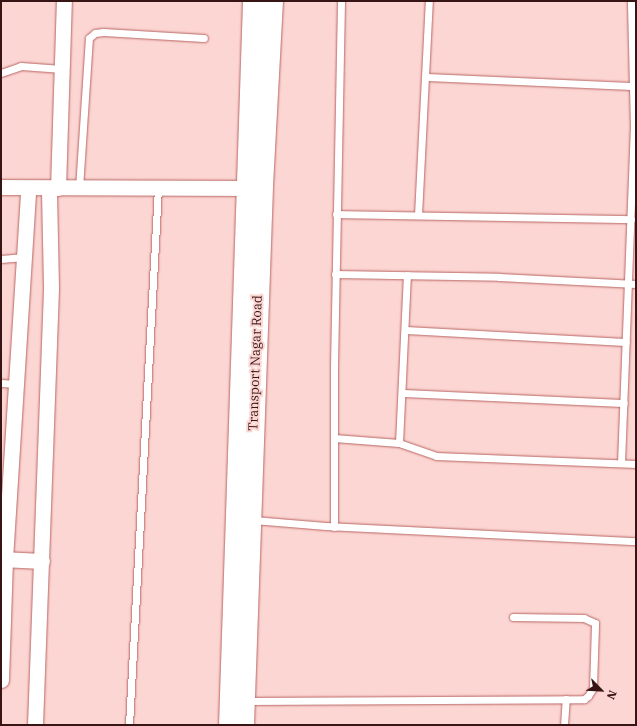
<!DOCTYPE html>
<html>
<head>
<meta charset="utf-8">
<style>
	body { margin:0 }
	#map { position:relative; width:637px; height:726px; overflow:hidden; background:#fcd6d3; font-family:"IBM Plex Serif",serif }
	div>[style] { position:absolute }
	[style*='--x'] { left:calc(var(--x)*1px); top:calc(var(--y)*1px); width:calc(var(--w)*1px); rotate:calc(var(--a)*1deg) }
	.roads { filter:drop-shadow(0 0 1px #b96562) drop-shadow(0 0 1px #b96562) }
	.lane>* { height:7px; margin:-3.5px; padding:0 3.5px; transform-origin:3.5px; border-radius:3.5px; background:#fff }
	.street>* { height:15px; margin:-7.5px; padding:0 7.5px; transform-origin:7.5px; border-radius:7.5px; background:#fff }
	.secondary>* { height:21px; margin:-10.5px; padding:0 10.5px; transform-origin:10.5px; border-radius:10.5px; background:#fff }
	span { translate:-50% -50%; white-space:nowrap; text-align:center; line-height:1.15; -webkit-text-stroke:4px #fcd6d3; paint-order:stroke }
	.street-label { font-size:13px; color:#371515 }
	.frame { position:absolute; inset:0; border:2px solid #371515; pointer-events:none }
	.north { position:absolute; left:581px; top:670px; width:40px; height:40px; -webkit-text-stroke:3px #fcd6d3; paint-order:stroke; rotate:114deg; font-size:11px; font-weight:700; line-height:16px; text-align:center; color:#371515 }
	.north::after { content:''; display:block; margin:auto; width:14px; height:18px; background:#371515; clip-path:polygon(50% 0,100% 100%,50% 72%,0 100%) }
</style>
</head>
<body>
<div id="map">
	<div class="roads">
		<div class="lane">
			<i style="--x:1;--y:73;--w:21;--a:-19"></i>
			<i style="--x:21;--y:66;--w:41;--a:4.2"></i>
			<i style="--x:425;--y:77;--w:208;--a:2.5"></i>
			<i style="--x:79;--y:188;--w:150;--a:-86.2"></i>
			<i style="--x:89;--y:38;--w:8;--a:-40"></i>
			<i style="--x:95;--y:33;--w:8;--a:-7"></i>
			<i style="--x:103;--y:32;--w:101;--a:3.4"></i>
			<i style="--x:336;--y:214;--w:295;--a:1"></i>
			<i style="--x:418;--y:215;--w:214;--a:-87.1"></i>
			<i style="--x:1;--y:259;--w:23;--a:-5"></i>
			<i style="--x:335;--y:274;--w:164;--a:1"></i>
			<i style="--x:499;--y:277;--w:137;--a:2.9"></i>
			<i style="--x:405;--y:330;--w:221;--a:3.1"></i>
			<i style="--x:1;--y:383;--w:15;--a:4"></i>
			<i style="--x:402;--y:393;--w:222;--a:2.6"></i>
			<i style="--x:334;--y:438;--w:65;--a:4.4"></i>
			<i style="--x:399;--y:443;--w:39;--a:19"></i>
			<i style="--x:436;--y:456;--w:200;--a:2.3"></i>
			<i style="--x:399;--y:443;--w:168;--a:-87.3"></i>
			<i style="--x:621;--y:463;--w:335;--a:-87.8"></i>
			<i style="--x:634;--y:128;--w:127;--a:-91.4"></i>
			<i style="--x:253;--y:520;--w:73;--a:4.7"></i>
			<i style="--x:326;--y:526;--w:310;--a:2.8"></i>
			<i style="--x:334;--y:527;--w:161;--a:-90"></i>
			<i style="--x:334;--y:366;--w:365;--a:-88.9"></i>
			<i style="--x:246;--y:701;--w:338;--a:-0.3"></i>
			<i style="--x:584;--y:699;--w:5;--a:-37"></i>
			<i style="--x:588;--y:696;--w:9;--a:-58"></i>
			<i style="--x:593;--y:688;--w:65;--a:-88.2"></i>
			<i style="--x:595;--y:623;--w:12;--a:-156"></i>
			<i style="--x:584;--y:618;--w:71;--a:-179.2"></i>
			<i style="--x:129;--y:725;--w:538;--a:-86.91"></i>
			<i style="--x:564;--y:725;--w:26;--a:-86"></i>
		</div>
		<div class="street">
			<i style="--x:1;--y:187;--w:244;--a:0.2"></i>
			<i style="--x:58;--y:188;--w:187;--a:-88.2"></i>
			<i style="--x:1;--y:559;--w:41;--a:2.8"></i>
			<i style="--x:1;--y:680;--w:121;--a:-88.1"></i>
			<i style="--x:5;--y:559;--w:371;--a:-86.4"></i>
			<i style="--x:35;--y:725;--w:438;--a:-87.9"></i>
			<i style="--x:51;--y:287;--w:98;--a:-91.2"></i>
		</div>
		<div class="secondary">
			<i style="--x:229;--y:725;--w:724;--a:-88.1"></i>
			<i style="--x:243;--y:725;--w:540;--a:-87.98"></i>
			<i style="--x:262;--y:185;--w:184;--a:-86.9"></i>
		</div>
	</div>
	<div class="street-label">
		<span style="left:256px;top:363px;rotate:-88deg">Transport Nagar Road</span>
	</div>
	<div class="frame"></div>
	<div class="north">N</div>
</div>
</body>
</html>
